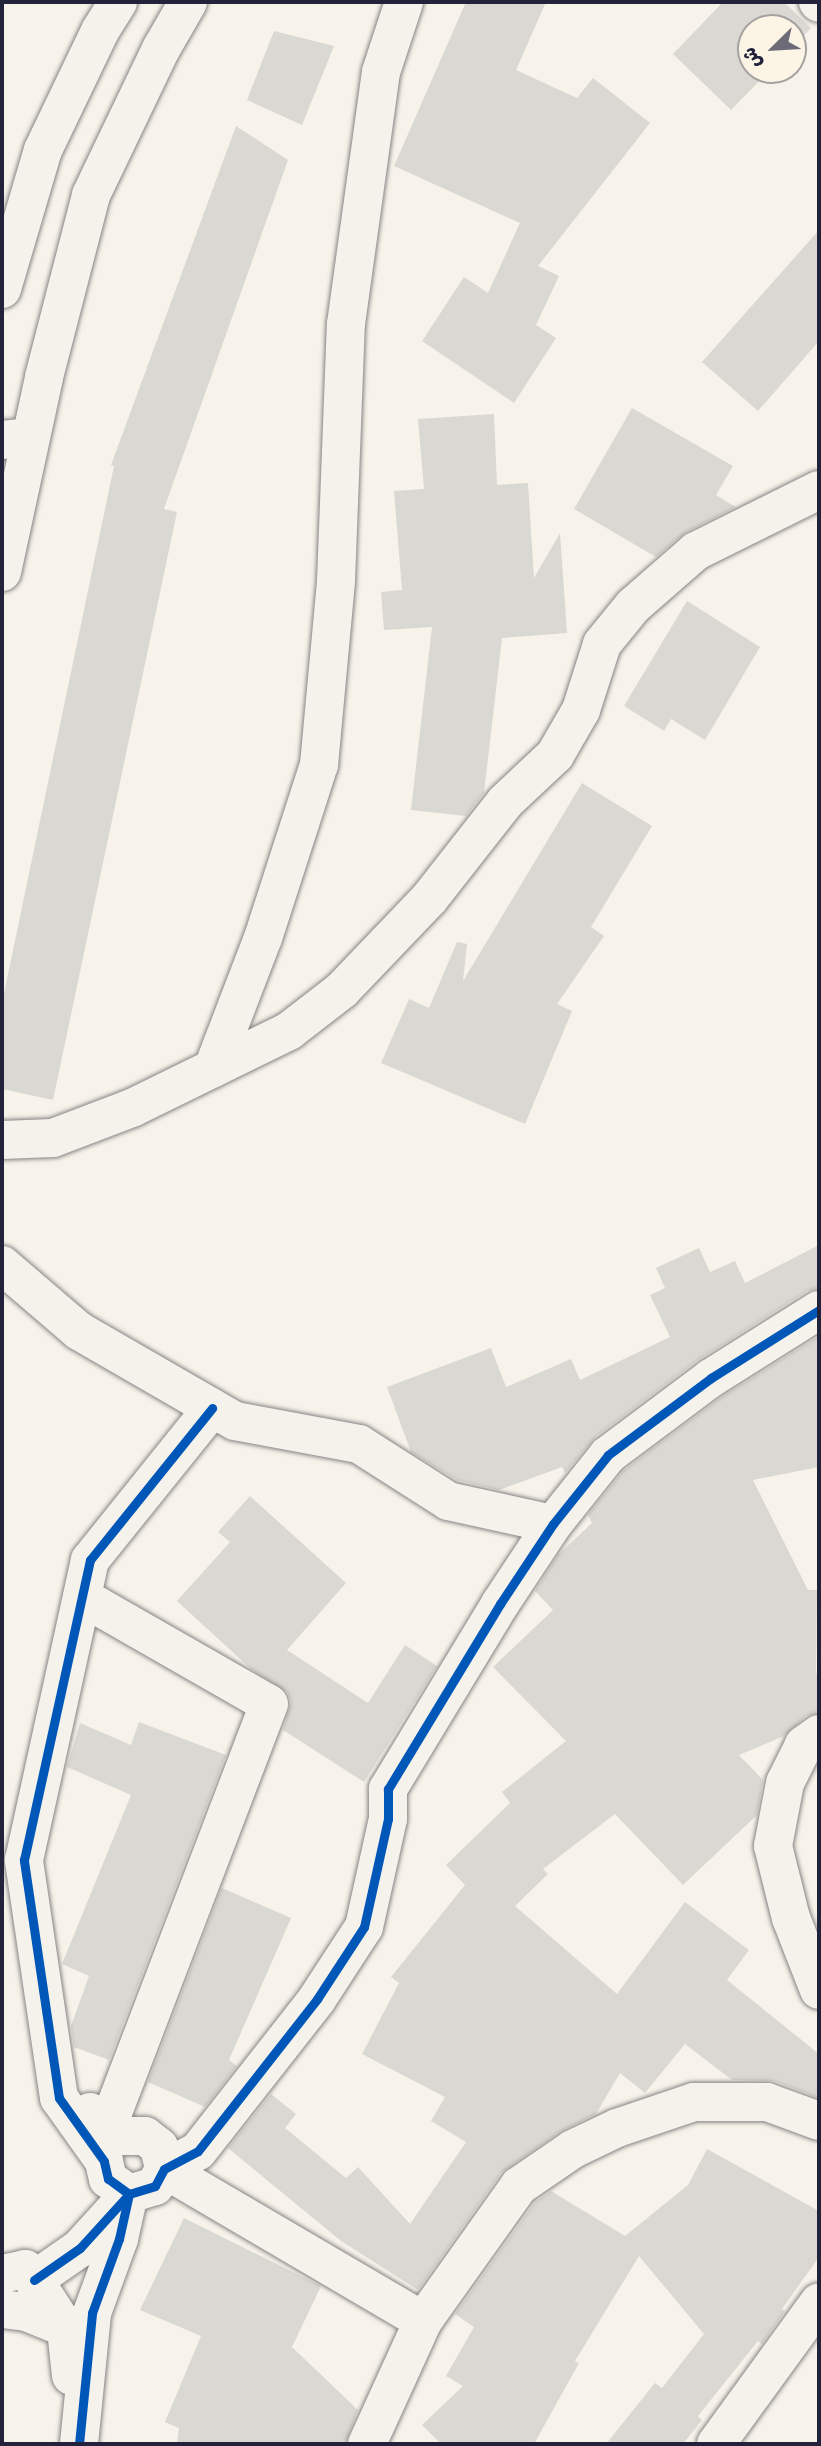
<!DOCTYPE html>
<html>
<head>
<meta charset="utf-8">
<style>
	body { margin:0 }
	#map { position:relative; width:821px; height:2446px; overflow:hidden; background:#f7f3ea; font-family:Dekko,"Playpen Sans Arabic",sans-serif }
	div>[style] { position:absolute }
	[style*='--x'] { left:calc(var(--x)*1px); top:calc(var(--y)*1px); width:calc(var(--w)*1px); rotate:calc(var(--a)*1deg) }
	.building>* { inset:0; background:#dad8d2 }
	.roads { filter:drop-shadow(0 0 2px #868485) drop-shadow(0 0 2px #868485) }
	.street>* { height:38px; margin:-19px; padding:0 19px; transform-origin:19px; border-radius:19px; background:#f5f2ec }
	.secondary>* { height:38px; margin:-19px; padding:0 19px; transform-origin:19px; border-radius:19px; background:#f5f2ec }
	.cycleway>* { height:9px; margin:-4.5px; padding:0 4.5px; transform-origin:4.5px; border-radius:4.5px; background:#0057b8 }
	span { translate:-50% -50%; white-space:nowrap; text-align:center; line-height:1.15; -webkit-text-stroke:6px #fcf5e5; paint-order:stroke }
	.frame { position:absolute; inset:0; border:4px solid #22223b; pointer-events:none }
	.north { position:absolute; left:737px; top:14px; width:70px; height:70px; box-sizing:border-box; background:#fcf5e5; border:2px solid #a5a1a1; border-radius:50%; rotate:246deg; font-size:19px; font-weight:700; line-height:28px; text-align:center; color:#22223b }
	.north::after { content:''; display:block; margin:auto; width:24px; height:32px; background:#6d6b78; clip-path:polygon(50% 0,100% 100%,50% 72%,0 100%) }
</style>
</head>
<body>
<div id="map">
	<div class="building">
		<i style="clip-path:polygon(466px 2px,546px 2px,516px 70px,577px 98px,593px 78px,650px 123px,538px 266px,559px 276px,536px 325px,556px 338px,514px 403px,422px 341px,464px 277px,488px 293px,520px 223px,394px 166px)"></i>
		<i style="clip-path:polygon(723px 2px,784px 2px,811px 28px,793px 47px,793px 28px,751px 28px,751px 70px,770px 70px,731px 110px,673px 54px)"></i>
		<i style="clip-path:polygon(274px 31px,334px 46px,302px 125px,247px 100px)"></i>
		<i style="clip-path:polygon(236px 126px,288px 160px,164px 509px,177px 512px,53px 1100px,2px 1089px,2px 1003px,114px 466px,111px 465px)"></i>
		<i style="clip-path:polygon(819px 230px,819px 341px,758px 411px,702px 362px)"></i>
		<i style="clip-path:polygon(632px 408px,733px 466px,716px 495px,736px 507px,686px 532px,656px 557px,574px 509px)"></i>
		<i style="clip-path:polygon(494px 414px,497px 485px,528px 483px,534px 578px,560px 533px,567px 633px,502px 638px,484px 793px,466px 816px,411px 810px,432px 627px,384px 630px,381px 592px,402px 590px,394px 491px,424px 489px,418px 419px)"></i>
		<i style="clip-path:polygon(687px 601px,760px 647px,705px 740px,671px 719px,664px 731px,624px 706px)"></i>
		<i style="clip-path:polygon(582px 783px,652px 826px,591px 927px,604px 936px,557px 1004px,572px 1011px,525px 1124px,381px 1063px,409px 999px,429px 1008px,457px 942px,467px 944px,463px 981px)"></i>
		<i style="clip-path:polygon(819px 1245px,819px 1288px,807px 1291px,698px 1360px,595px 1437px,565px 1473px,562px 1467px,499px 1490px,457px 1480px,411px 1452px,387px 1387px,491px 1348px,506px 1387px,571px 1359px,580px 1380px,670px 1337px,650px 1295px,665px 1288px,656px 1268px,699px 1248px,710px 1272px,735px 1261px,745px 1283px)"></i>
		<i style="clip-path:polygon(819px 1336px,819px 1467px,753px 1480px,808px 1590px,817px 1590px,816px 1672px,819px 1680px,819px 1713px,806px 1716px,784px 1736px,739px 1755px,763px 1780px,757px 1815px,683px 1885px,615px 1814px,543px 1869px,548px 1874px,515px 1906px,617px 1994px,685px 1902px,749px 1950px,727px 1980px,819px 2054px,819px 2098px,774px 2081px,732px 2080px,685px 2044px,645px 2093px,620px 2073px,596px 2114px,561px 2131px,501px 2173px,418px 2290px,341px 2241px,228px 2148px,271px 2094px,296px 2114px,285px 2128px,346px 2178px,358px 2167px,410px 2224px,466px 2142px,431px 2121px,445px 2097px,362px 2054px,399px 1983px,391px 1977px,465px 1885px,446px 1865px,510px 1803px,502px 1792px,566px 1741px,493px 1667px,553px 1610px,535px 1591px,558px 1555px,592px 1523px,588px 1515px,623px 1471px,723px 1396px)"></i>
		<i style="clip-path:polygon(250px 1496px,346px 1583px,287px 1650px,368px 1703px,405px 1645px,437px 1666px,364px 1782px,283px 1730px,291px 1702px,287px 1692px,251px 1669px,177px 1601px,230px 1542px,218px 1532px)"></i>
		<i style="clip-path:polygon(139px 1722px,226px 1755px,109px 2060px,74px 2047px,71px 2026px,89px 1976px,62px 1964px,131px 1795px,67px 1767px,80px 1723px,131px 1745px)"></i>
		<i style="clip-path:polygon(222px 1888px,291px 1918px,229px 2060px,237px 2066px,205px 2107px,148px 2082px)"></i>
		<i style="clip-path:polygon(707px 2149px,819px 2211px,819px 2257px,782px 2309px,785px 2311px,762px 2344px,758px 2341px,698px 2416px,702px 2420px,683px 2444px,606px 2444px,655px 2383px,662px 2388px,704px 2334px,639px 2256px,575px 2361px,579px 2363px,534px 2444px,441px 2444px,422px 2425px,463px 2386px,446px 2376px,474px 2327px,455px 2314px,535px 2202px,551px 2191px,625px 2236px,688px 2185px)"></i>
		<i style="clip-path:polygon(184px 2218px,321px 2286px,292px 2347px,358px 2410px,345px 2444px,177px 2444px,179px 2428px,165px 2422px,201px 2336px,140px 2310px)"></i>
	</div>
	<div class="roads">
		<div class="street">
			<i style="--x:818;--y:2;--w:1;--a:45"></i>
			<i style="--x:2;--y:440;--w:28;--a:-6"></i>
			<i style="--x:213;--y:1068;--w:139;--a:-69"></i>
			<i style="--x:263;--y:938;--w:182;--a:-72.1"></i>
			<i style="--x:319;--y:765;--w:185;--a:-84.7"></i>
			<i style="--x:336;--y:581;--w:257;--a:-87.8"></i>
			<i style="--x:346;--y:324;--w:254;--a:-82.1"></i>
			<i style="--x:381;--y:72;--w:74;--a:-71.8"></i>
			<i style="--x:2;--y:1140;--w:51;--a:-2.2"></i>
			<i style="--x:53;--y:1138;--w:85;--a:-20.8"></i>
			<i style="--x:132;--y:1108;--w:175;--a:-26.1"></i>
			<i style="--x:289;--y:1031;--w:67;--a:-37.7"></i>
			<i style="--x:342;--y:990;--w:126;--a:-46.3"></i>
			<i style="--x:429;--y:899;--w:123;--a:-51.9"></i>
			<i style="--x:505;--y:802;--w:69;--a:-43.2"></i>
			<i style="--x:555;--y:755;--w:52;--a:-60"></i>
			<i style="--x:581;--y:710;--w:69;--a:-72.3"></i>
			<i style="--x:602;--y:644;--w:49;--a:-50.8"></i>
			<i style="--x:633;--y:606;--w:84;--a:-41.1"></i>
			<i style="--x:696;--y:551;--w:137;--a:-26.4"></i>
			<i style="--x:2;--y:1265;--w:101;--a:40.6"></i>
			<i style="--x:79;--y:1331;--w:180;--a:30"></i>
			<i style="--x:235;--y:1421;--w:126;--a:10.5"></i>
			<i style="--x:359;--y:1444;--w:106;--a:32.6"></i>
			<i style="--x:448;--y:1501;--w:107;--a:12.4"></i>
			<i style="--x:82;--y:1597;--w:215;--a:29.8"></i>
			<i style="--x:269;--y:1704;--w:448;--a:110.9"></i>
			<i style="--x:819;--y:1734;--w:19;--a:144"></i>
			<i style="--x:804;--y:1745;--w:42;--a:116.6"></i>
			<i style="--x:785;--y:1783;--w:64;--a:100.8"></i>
			<i style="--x:773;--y:1846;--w:74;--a:76"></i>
			<i style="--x:791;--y:1918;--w:77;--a:68.7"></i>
			<i style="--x:90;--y:2112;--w:21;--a:28"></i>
			<i style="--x:109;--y:2122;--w:20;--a:45"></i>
			<i style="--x:123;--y:2136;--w:22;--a:0"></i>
			<i style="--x:145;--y:2136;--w:18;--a:38"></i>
			<i style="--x:159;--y:2147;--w:23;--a:77"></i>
			<i style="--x:164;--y:2169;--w:300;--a:30.4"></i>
			<i style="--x:2;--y:2274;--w:24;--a:-12"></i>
			<i style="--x:25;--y:2269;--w:21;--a:53"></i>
			<i style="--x:38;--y:2286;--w:14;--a:94"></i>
			<i style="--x:34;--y:2280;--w:56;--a:-34.8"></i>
			<i style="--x:80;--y:2248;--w:73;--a:-47.8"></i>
			<i style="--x:129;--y:2194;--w:27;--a:-17"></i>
			<i style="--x:155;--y:2186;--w:19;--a:-62"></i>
			<i style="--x:164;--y:2169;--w:38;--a:-28"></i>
			<i style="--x:198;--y:2151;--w:193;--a:-51.9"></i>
			<i style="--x:317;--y:1999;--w:86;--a:-56.9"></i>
			<i style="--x:364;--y:1927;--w:111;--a:-77.5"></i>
			<i style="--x:388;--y:1819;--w:30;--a:-90"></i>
			<i style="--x:388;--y:1789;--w:216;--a:-58.8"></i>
			<i style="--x:500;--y:1604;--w:96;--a:-56.5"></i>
			<i style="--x:553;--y:1524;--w:88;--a:-51.4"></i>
			<i style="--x:608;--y:1455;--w:129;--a:-36.8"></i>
			<i style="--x:711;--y:1378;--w:128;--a:-32.2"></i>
			<i style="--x:38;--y:2286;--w:51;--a:56.9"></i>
			<i style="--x:66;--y:2329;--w:47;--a:83.9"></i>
			<i style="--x:2;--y:2309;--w:24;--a:7"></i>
			<i style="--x:26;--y:2312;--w:38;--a:22"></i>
			<i style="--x:79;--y:2444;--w:132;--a:-84.3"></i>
			<i style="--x:92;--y:2313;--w:79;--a:-70"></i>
			<i style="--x:119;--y:2239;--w:46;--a:-77.5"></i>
			<i style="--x:129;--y:2194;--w:26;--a:-144"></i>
			<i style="--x:108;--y:2179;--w:18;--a:-103"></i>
			<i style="--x:104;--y:2161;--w:77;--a:-125.5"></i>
			<i style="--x:59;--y:2098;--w:241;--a:-98.4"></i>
			<i style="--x:24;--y:1860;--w:307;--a:-77.6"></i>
			<i style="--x:90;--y:1560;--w:195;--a:-51.2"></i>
			<i style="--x:367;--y:2444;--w:135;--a:-65.5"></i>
			<i style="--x:423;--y:2321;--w:166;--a:-54.6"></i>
			<i style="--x:519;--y:2186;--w:65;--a:-34.4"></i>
			<i style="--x:573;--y:2149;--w:49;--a:-25.5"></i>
			<i style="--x:617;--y:2128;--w:81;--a:-18.7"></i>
			<i style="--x:694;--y:2102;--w:73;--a:0"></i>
			<i style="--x:767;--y:2102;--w:55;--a:20.1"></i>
			<i style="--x:716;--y:2444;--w:175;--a:-54"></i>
		</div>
		<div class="secondary">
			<i style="--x:2;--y:289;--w:145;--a:-73.6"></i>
			<i style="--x:43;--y:150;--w:132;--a:-64.4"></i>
			<i style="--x:100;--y:31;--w:34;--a:-58"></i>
			<i style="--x:2;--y:572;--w:199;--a:-77.8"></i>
			<i style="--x:44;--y:377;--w:188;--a:-75.5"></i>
			<i style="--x:91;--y:195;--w:162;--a:-64.4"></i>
			<i style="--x:161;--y:49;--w:54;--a:-60.1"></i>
		</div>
	</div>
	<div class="cycleway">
		<i style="--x:34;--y:2280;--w:56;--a:-34.8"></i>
		<i style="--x:80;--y:2248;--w:73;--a:-47.8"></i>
		<i style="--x:129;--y:2194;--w:27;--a:-17"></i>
		<i style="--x:155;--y:2186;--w:19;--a:-62"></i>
		<i style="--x:164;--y:2169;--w:38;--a:-28"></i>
		<i style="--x:198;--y:2151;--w:193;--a:-51.9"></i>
		<i style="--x:317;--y:1999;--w:86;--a:-56.9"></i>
		<i style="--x:364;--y:1927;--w:111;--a:-77.5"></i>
		<i style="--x:388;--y:1819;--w:30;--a:-90"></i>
		<i style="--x:388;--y:1789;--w:216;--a:-58.8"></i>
		<i style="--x:500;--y:1604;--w:96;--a:-56.5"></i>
		<i style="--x:553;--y:1524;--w:88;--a:-51.4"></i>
		<i style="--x:608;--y:1455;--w:129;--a:-36.8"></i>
		<i style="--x:711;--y:1378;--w:128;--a:-32.2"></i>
		<i style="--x:79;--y:2444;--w:132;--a:-84.3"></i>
		<i style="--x:92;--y:2313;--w:79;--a:-70"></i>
		<i style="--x:119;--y:2239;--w:46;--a:-77.5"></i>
		<i style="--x:129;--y:2194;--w:26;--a:-144"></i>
		<i style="--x:108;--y:2179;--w:18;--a:-103"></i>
		<i style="--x:104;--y:2161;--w:77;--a:-125.5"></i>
		<i style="--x:59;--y:2098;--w:241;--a:-98.4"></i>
		<i style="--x:24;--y:1860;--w:307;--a:-77.6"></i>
		<i style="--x:90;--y:1560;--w:195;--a:-51.2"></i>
	</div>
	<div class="frame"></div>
	<div class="north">ش</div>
</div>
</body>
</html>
